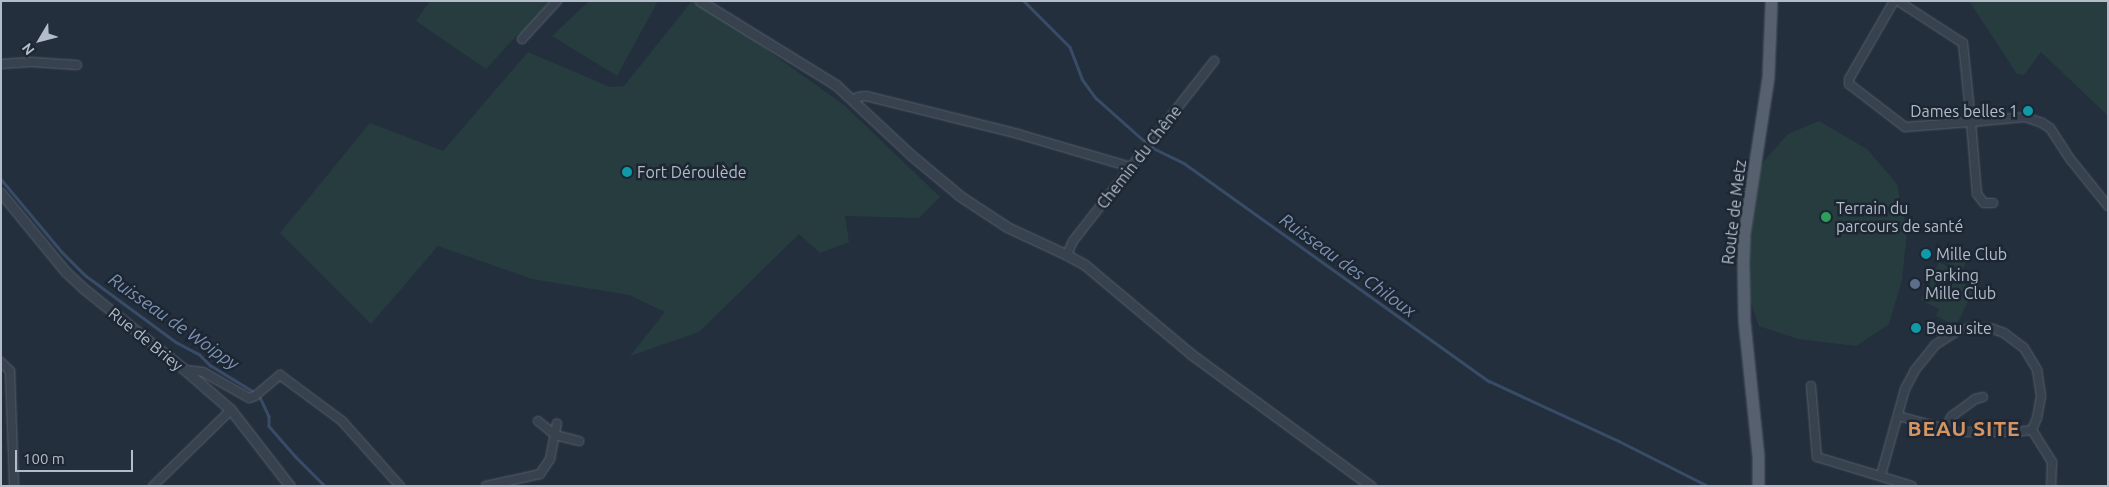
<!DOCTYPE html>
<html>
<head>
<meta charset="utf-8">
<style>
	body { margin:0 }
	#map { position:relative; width:2109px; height:487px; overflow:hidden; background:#242f3e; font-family:Ubuntu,sans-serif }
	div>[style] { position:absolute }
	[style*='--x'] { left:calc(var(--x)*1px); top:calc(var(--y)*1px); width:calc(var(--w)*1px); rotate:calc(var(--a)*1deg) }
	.green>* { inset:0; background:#263c3f }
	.stream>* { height:2.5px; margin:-1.25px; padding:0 1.25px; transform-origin:1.25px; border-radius:1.25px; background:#394c67 }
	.roads { filter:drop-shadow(0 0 1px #565f6c) drop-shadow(0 0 1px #565f6c) }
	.minor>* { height:8px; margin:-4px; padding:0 4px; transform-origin:4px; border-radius:4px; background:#38414e }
	.tertiary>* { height:9px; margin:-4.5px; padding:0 4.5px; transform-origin:4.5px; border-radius:4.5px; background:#38414e }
	.primary>* { height:11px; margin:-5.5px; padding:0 5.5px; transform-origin:5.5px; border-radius:5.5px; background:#56606e }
	.dots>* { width:14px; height:14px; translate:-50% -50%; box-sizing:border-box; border:2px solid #1d2633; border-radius:50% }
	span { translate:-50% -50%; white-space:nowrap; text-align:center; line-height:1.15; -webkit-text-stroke:5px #1d2633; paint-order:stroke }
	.poi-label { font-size:16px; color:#b4bcc9 }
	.right { translate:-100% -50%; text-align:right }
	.left { translate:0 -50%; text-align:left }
	.street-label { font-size:16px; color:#b4bcc9 }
	.water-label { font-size:18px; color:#7c92b1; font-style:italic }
	.district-label { font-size:21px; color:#d59563; font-weight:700; letter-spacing:1px }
	.frame { position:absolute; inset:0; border:2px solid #b4bcc9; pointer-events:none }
	.north { position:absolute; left:15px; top:15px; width:50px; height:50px; -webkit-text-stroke:4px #1d2633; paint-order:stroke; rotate:233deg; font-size:14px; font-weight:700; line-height:20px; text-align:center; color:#b4bcc9 }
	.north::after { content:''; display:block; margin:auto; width:18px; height:22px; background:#b4bcc9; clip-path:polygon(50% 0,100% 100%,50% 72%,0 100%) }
	.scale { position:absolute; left:15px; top:450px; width:118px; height:22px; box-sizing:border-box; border:2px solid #b4bcc9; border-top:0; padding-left:6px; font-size:15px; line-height:18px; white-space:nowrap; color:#b4bcc9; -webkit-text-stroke:4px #1d2633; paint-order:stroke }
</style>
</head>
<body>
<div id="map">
	<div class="green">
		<i style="clip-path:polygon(430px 1px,550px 1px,522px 35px,519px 33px,486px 69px,416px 21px)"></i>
		<i style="clip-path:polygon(589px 1px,658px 1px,617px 76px,552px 36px)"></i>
		<i style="clip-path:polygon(692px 1px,699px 1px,844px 105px,940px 197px,919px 218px,845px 216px,849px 242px,820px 253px,799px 234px,699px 332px,630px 356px,665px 312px,629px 295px,532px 279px,438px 246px,371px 324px,280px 233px,370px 123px,443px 151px,528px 52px,610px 87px,624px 86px)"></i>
		<i style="clip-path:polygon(1969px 1px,2108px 1px,2108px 116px,2041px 52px,2024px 75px,2017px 74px)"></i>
		<i style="clip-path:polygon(1819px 121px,1867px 149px,1897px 184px,1907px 231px,1902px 280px,1889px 324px,1856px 346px,1798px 339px,1759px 326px,1749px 298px,1750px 240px,1758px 168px,1788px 134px)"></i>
		<i style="clip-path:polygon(1948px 244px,1970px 254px,1962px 270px,1940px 260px)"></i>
		<i style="clip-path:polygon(1939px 262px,1958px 272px,1955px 279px,1974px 289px,1956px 326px,1936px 316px,1939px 309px,1921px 300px)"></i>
	</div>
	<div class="stream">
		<i style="--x:1024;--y:1;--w:65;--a:45"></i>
		<i style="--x:1070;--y:47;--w:34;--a:69"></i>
		<i style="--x:1082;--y:79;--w:24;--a:54"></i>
		<i style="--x:1096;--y:98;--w:74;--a:41.7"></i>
		<i style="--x:1151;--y:147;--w:37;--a:26"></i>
		<i style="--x:1184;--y:163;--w:375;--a:35.6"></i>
		<i style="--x:1489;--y:381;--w:143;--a:24.8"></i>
		<i style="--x:1619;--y:441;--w:100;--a:26.8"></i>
		<i style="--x:1;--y:179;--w:95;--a:50.1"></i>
		<i style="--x:62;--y:252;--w:33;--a:45"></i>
		<i style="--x:85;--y:275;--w:113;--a:36.4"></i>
		<i style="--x:176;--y:342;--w:26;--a:28"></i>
		<i style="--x:199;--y:354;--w:16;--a:45"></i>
		<i style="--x:210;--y:365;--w:57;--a:31.5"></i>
		<i style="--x:259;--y:395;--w:23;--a:65"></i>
		<i style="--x:269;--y:416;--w:10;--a:90"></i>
		<i style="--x:269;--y:426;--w:40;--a:49"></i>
		<i style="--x:295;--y:456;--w:42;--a:45"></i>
	</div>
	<div class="roads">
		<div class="minor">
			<i style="--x:1894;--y:1;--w:90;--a:120"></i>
			<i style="--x:1849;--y:79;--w:5;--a:90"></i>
			<i style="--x:1849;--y:84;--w:71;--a:37.5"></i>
			<i style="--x:1905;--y:127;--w:66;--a:-4.3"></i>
			<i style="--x:1971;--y:122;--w:72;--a:85.2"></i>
			<i style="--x:1977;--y:194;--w:11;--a:52"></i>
			<i style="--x:1984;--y:203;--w:9;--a:0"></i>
			<i style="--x:1898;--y:1;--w:77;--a:32.9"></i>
			<i style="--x:1963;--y:43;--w:79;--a:84.2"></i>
			<i style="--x:1971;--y:122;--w:54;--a:-5.3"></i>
			<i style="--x:2025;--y:117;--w:18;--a:19"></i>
			<i style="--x:2042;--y:123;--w:9;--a:32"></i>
			<i style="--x:2050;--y:128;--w:38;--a:57"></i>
			<i style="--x:2071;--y:160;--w:59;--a:51.2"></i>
			<i style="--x:522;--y:39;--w:52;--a:-47.4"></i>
			<i style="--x:1;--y:64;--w:30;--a:-4"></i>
			<i style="--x:31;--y:62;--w:46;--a:3.7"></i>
			<i style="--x:855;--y:100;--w:4;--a:-45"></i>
			<i style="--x:858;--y:97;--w:8;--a:-7"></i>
			<i style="--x:866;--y:96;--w:157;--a:14"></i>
			<i style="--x:1018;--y:134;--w:118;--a:16.3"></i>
			<i style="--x:1067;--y:255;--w:15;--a:-67"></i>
			<i style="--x:1073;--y:241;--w:229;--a:-51.9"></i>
			<i style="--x:1;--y:362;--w:13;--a:45"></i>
			<i style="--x:10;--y:371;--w:115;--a:88"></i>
			<i style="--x:185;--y:370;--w:18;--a:6"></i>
			<i style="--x:203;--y:372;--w:53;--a:29.5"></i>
			<i style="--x:249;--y:398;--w:6;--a:-18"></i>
			<i style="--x:255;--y:396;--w:33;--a:-40"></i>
			<i style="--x:280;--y:375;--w:77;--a:36.6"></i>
			<i style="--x:342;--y:421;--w:87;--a:48.3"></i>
			<i style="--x:1811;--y:386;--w:71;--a:85.2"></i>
			<i style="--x:1817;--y:457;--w:99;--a:17"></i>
			<i style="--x:1898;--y:416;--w:61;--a:15.2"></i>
			<i style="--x:1957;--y:432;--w:60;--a:0"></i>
			<i style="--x:2017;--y:432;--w:15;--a:-8"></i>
			<i style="--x:2032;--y:430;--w:38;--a:58"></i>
			<i style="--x:2052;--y:462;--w:24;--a:92"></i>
			<i style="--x:538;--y:421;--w:22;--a:39"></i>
			<i style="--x:555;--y:435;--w:25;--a:14"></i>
			<i style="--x:1945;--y:428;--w:14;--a:-60"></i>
			<i style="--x:1952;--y:416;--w:29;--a:-36"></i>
			<i style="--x:1975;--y:399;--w:8;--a:-14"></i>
			<i style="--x:1881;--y:475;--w:89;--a:-74.4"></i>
			<i style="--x:1905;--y:389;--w:21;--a:-62"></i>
			<i style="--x:1915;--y:370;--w:32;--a:-51"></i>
			<i style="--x:1935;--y:345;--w:28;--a:-32"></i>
			<i style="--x:1959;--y:330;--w:11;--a:-10"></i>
			<i style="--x:1970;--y:328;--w:23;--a:2"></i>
			<i style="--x:1993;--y:329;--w:12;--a:20"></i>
			<i style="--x:2004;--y:333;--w:25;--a:37"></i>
			<i style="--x:2024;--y:348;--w:26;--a:59"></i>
			<i style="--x:2037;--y:370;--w:26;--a:81"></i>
			<i style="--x:2041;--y:396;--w:22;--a:100"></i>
			<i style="--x:2037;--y:418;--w:13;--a:113"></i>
			<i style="--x:153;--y:486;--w:109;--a:-44.3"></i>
			<i style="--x:486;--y:486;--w:55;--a:-12.5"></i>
			<i style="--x:540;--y:474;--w:18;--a:-56"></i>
			<i style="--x:550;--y:459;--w:36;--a:-79"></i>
		</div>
		<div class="tertiary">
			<i style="--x:700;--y:1;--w:160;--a:31.7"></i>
			<i style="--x:836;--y:85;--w:103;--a:43"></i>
			<i style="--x:911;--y:155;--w:64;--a:39.9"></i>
			<i style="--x:960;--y:196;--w:56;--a:33.4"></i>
			<i style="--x:1007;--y:227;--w:66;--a:25"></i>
			<i style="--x:1067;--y:255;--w:21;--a:29"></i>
			<i style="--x:1085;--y:265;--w:138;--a:40"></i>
			<i style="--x:1191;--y:354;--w:223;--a:36.3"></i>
			<i style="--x:1;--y:193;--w:102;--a:50.6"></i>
			<i style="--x:66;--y:272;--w:23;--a:43"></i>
			<i style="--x:83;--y:288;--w:131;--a:38.8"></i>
			<i style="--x:185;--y:370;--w:61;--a:41"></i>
			<i style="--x:231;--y:410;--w:96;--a:52.2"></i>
		</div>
		<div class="primary">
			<i style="--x:1758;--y:486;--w:30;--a:-90"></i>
			<i style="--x:1758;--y:456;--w:137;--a:-95.9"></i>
			<i style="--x:1744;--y:320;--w:58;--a:-91"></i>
			<i style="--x:1743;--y:262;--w:28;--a:-88"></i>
			<i style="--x:1744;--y:234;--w:159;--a:-81.3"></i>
			<i style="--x:1768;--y:77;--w:76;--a:-87.7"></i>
		</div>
	</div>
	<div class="dots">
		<i style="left:2028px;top:111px;background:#0f9aa8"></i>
		<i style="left:627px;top:172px;background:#0f9aa8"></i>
		<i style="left:1826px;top:217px;background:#2e9e5b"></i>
		<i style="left:1926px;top:254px;background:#0f9aa8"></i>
		<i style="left:1915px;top:284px;background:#5c6f8a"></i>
		<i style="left:1916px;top:328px;background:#0f9aa8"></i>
	</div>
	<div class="poi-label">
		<span class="right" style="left:2018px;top:111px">Dames belles 1</span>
		<span class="left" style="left:637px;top:172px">Fort Déroulède</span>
		<span class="left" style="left:1836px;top:217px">Terrain du<br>parcours de santé</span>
		<span class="left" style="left:1936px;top:254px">Mille Club</span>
		<span class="left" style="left:1925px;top:284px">Parking<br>Mille Club</span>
		<span class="left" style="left:1926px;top:328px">Beau site</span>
	</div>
	<div class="street-label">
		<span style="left:1139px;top:157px;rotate:-52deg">Chemin du Chêne</span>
		<span style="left:1734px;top:212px;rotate:-83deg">Route de Metz</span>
		<span style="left:146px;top:339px;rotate:39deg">Rue de Briey</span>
	</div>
	<div class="water-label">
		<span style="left:1348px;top:265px;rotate:36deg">Ruisseau des Chiloux</span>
		<span style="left:174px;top:321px;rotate:35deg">Ruisseau de Woippy</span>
	</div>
	<div class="district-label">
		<span style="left:1964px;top:428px">BEAU SITE</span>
	</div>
	<div class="frame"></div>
	<div class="north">N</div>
	<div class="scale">100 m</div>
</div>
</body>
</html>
